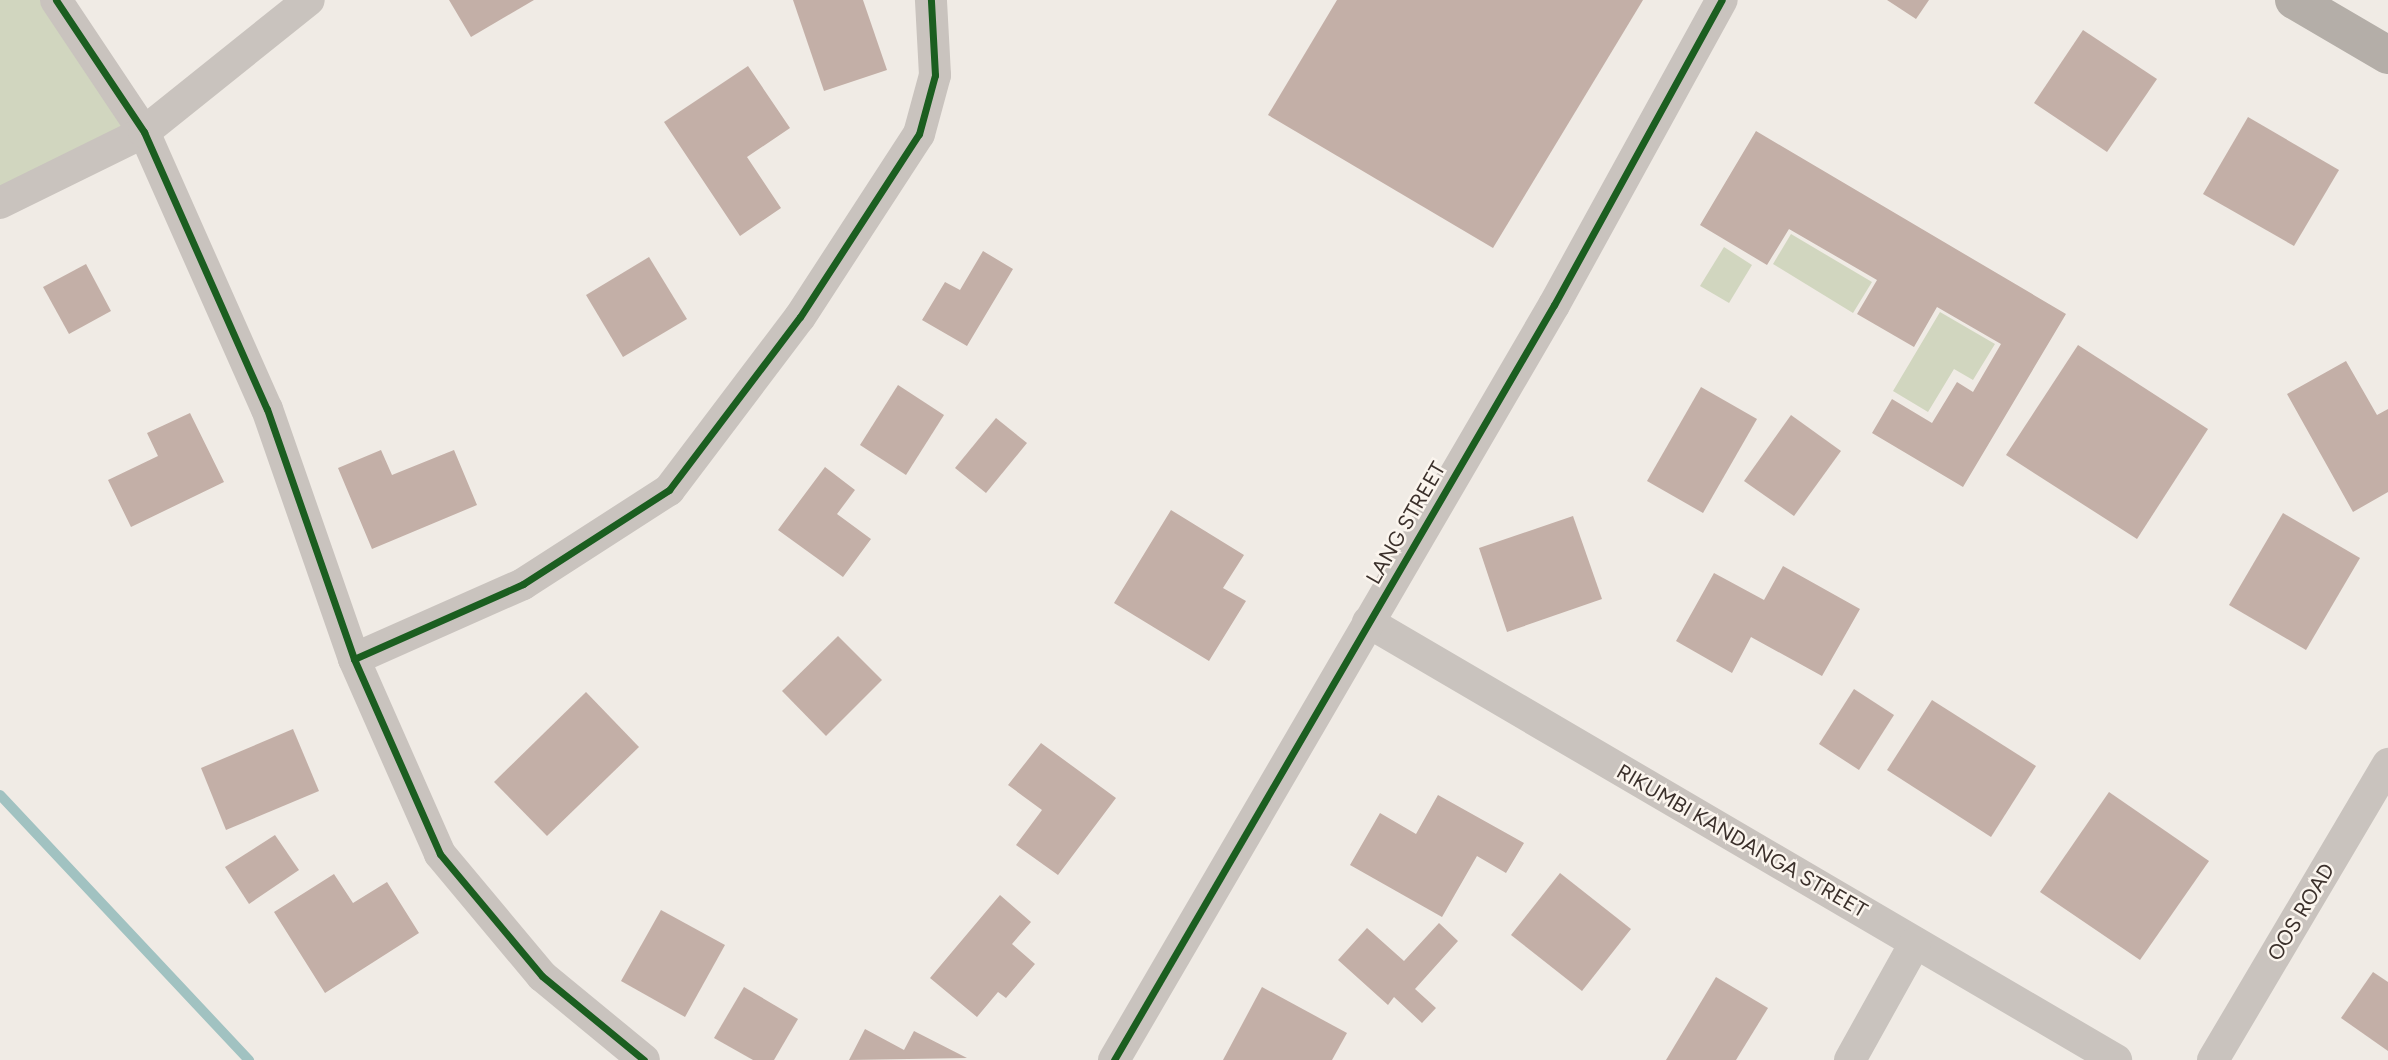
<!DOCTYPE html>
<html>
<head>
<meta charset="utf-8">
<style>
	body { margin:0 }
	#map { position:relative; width:2388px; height:1060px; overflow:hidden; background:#f0ebe5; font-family:Figtree,sans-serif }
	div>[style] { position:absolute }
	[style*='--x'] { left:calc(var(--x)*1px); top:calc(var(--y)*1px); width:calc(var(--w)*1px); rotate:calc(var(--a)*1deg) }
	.green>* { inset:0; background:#d1d6bf }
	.stream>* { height:10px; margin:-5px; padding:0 5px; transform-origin:5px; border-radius:5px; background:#a1c2c1 }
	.building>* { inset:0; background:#c3afa7 }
	.minor>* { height:32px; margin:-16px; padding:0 16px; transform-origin:16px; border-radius:16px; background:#c9c3be }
	.trunk>* { height:38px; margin:-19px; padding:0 19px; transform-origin:19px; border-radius:19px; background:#b4aea8 }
	.cycleway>* { height:7px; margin:-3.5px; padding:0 3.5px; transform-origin:3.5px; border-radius:3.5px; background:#1b5e20 }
	span { translate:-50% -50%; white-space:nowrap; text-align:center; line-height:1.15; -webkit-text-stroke:5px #fbf5ee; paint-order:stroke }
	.street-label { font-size:21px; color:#3b302b }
</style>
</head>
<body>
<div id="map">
	<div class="green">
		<i style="clip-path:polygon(0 0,56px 0,144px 132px,0 203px)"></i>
		<i style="clip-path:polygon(1791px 234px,1872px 282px,1853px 313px,1773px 264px)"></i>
		<i style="clip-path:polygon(1724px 247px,1752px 265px,1729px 303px,1700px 286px)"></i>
		<i style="clip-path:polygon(1940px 312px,1995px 344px,1973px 380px,1954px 369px,1928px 412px,1893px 391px)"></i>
	</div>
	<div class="stream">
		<i style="--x:0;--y:795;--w:364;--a:46.8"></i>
	</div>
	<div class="building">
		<i style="clip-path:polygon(449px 0,534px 0,471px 37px)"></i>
		<i style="clip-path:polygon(793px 0,863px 0,887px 70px,824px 91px)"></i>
		<i style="clip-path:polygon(1337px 0,1643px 0,1493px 248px,1268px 115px)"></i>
		<i style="clip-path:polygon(1887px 0,1929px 0,1916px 19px)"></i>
		<i style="clip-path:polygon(2083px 30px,2157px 79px,2107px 152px,2034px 103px)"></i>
		<i style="clip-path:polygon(748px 66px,790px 128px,747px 157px,781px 208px,740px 236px,664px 122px)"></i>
		<i style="clip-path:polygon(2248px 117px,2339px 170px,2294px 246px,2203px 194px)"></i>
		<i style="clip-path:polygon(1756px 131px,2066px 314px,1963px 487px,1872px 433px,1892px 399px,1932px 423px,1957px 382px,1973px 392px,2001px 344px,1937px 307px,1914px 347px,1857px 314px,1877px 280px,1789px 229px,1767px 265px,1700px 225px)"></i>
		<i style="clip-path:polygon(983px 251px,1013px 269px,967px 346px,922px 320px,945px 282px,960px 290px)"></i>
		<i style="clip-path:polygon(649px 257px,687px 319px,623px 357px,586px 295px)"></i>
		<i style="clip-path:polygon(86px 264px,111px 311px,69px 334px,43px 287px)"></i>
		<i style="clip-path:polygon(2078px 345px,2208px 429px,2137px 539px,2006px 455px)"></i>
		<i style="clip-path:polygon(2346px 361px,2377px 415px,2388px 409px,2388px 492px,2353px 512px,2287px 394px)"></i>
		<i style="clip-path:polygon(898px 385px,944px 415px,906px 475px,860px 445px)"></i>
		<i style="clip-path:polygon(1701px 387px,1757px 419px,1703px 513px,1647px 481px)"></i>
		<i style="clip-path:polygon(190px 413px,224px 482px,131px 527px,108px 480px,158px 456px,147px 433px)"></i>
		<i style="clip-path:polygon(1791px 415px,1841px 451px,1794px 516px,1744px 481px)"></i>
		<i style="clip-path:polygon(996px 418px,1027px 443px,986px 493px,955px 468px)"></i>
		<i style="clip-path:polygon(381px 450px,392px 475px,454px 450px,477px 505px,372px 549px,338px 468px)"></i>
		<i style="clip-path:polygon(825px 467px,855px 490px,837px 514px,871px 539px,843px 577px,778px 530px)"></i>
		<i style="clip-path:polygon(1171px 510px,1244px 555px,1223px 588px,1246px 601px,1209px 661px,1114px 603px)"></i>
		<i style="clip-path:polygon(2283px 513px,2360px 558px,2306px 650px,2229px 605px)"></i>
		<i style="clip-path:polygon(1573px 516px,1602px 599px,1507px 632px,1479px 548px)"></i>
		<i style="clip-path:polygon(1783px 566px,1860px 609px,1822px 676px,1751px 637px,1732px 673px,1676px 641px,1714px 573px,1764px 600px)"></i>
		<i style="clip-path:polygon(838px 636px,882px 680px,826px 736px,782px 691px)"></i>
		<i style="clip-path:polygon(1854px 689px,1894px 715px,1859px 770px,1819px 744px)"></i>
		<i style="clip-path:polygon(586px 692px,639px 747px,547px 836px,494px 782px)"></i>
		<i style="clip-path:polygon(1932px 700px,2036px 766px,1991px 837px,1887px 770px)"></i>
		<i style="clip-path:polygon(293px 729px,319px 791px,226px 830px,201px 768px)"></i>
		<i style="clip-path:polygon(1041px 743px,1116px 798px,1058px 875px,1016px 845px,1042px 810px,1008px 785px)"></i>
		<i style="clip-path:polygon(2109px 792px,2209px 861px,2140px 960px,2040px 892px)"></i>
		<i style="clip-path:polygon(1438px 795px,1524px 843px,1506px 873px,1477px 856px,1442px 917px,1350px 865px,1380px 813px,1416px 834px)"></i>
		<i style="clip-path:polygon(275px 835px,299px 870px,249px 904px,225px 867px)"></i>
		<i style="clip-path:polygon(1560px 873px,1631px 929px,1582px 991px,1511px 935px)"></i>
		<i style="clip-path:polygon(334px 874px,353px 903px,387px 882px,419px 933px,325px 993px,274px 912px)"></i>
		<i style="clip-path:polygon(1000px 895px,1031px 922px,1012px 944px,1035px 964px,1006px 998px,998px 992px,977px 1017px,930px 978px)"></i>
		<i style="clip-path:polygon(661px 910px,725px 945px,685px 1017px,621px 981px)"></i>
		<i style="clip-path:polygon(1439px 923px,1458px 941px,1415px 989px,1436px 1008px,1422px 1023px,1394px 997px,1388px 1005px,1338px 960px,1367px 928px,1404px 961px)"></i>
		<i style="clip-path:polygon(2373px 972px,2388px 982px,2388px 1051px,2341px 1018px)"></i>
		<i style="clip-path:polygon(1716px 977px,1768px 1008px,1736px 1060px,1666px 1060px)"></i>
		<i style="clip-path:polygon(744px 987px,798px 1019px,774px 1060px,753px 1060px,714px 1038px)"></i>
		<i style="clip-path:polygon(1262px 987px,1347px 1033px,1332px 1060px,1223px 1060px)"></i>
		<i style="clip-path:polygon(865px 1029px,904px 1050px,914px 1031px,967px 1058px,849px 1060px)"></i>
	</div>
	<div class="minor">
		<i style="--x:56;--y:0;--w:159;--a:56.3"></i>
		<i style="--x:144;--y:132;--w:303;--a:66.1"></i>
		<i style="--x:267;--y:409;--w:265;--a:70.8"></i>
		<i style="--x:354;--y:659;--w:213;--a:66.2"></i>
		<i style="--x:440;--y:854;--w:159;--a:50.1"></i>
		<i style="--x:542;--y:976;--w:132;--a:39.5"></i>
		<i style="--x:0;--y:203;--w:161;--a:-26.2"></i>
		<i style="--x:144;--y:132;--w:211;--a:-38.7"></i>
		<i style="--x:1368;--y:622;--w:867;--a:30.35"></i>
		<i style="--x:354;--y:659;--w:185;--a:-23.9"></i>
		<i style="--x:523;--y:584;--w:174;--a:-32.8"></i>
		<i style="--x:669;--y:490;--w:217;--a:-52.9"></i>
		<i style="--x:800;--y:317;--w:218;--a:-57"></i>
		<i style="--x:919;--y:134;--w:61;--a:-74.8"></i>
		<i style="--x:935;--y:75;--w:75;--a:-93.1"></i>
		<i style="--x:1114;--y:1060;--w:874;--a:-59.77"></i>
		<i style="--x:1554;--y:305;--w:348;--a:-61.2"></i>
		<i style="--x:1850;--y:1060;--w:134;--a:-60.9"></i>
		<i style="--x:2213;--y:1060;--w:344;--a:-59.4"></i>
	</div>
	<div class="trunk">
		<i style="--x:2294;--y:0;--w:109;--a:30.3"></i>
	</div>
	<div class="cycleway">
		<i style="--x:56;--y:0;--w:159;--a:56.3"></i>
		<i style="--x:144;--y:132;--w:303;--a:66.1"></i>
		<i style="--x:267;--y:409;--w:265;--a:70.8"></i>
		<i style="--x:354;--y:659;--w:213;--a:66.2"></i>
		<i style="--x:440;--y:854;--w:159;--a:50.1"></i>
		<i style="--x:542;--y:976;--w:132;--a:39.5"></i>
		<i style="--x:354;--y:659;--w:185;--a:-23.9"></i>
		<i style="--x:523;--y:584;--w:174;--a:-32.8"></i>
		<i style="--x:669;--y:490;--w:217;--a:-52.9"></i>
		<i style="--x:800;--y:317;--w:218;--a:-57"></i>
		<i style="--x:919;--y:134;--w:61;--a:-74.8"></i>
		<i style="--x:935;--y:75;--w:75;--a:-93.1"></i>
		<i style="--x:1114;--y:1060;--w:874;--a:-59.77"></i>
		<i style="--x:1554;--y:305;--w:348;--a:-61.2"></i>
	</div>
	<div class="street-label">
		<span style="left:1406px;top:523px;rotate:-60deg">LANG STREET</span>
		<span style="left:1742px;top:841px;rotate:30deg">RIKUMBI KANDANGA STREET</span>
		<span style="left:2301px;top:912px;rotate:-59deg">OOS ROAD</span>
	</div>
</div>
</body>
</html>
